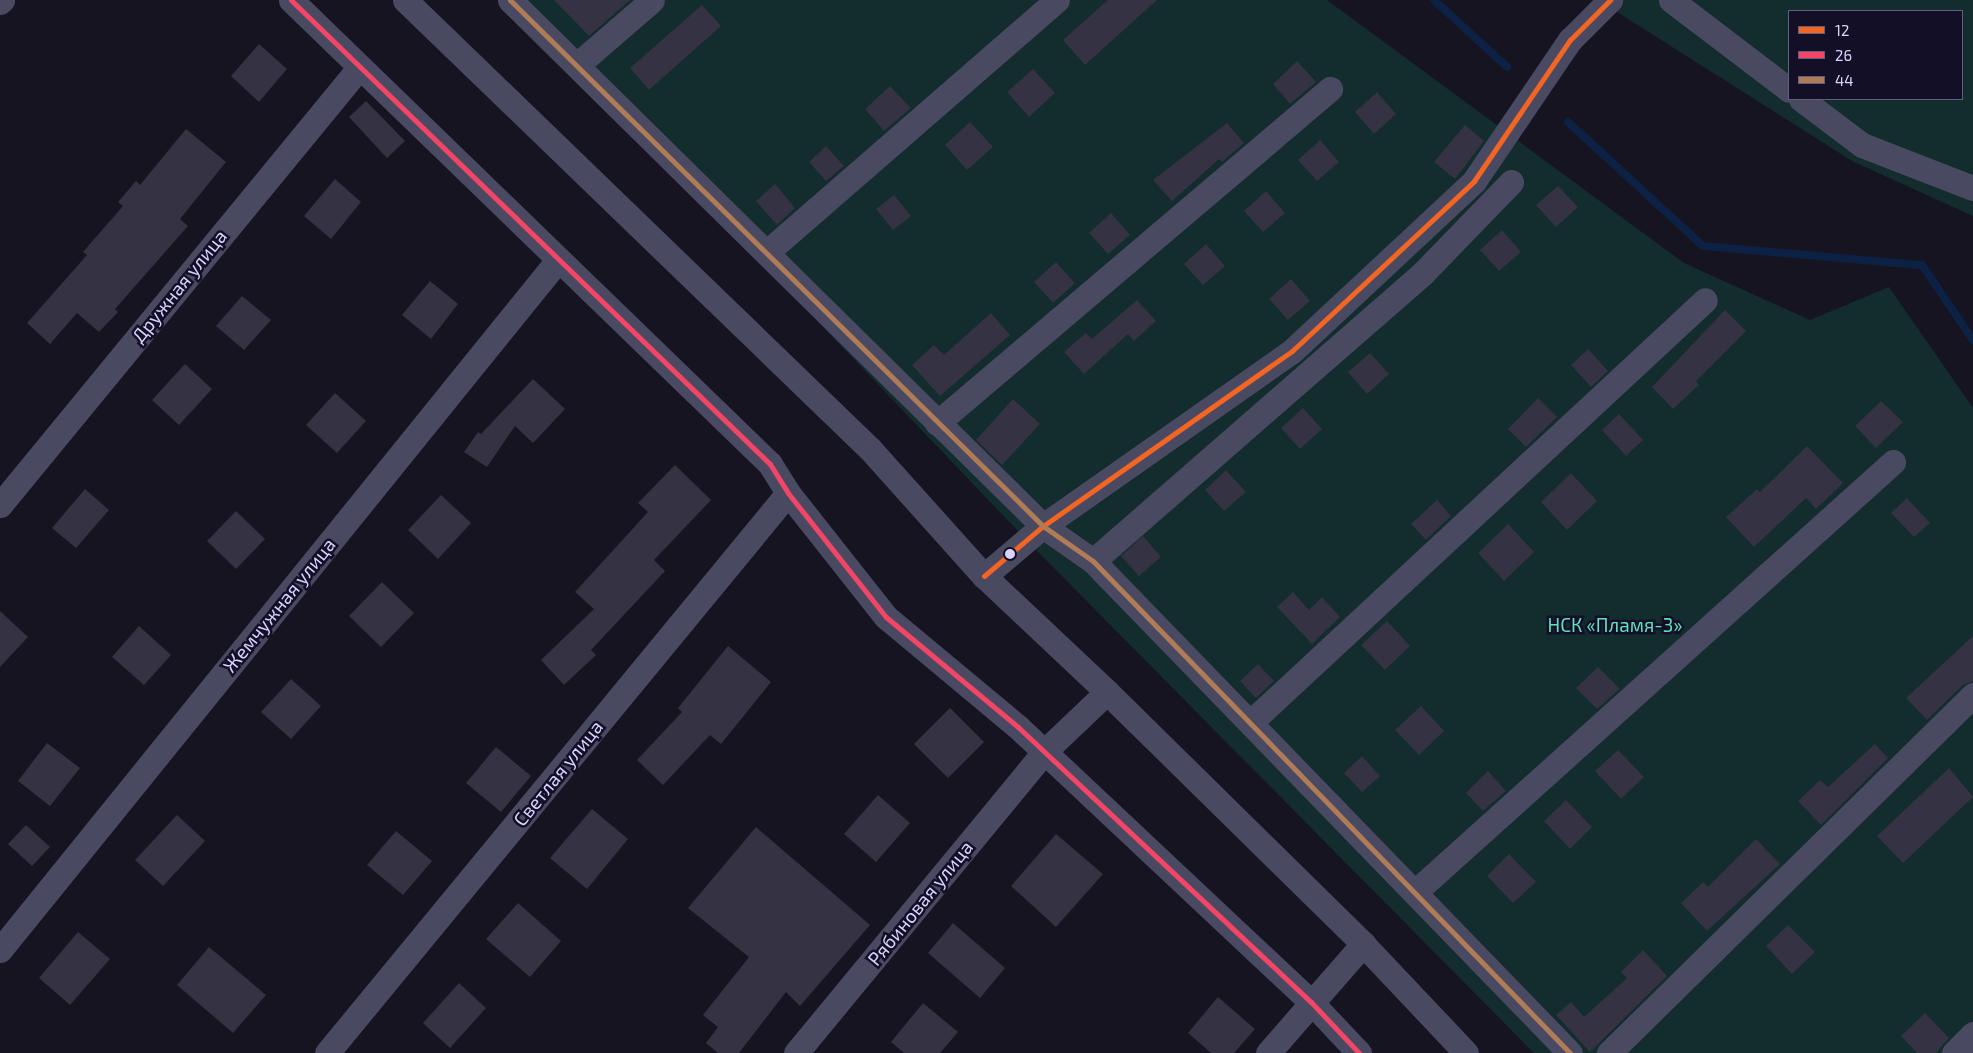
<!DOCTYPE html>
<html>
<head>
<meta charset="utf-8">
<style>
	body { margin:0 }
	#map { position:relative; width:1973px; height:1053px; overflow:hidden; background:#161421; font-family:"Exo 2",sans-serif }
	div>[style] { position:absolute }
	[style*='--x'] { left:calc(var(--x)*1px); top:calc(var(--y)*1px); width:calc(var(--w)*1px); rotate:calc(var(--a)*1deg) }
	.green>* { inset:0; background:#132c2d }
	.stream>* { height:8px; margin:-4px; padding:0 4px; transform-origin:4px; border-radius:4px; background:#0d2144 }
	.building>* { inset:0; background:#343243 }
	.minor>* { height:25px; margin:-12.5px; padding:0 12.5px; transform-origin:12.5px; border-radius:12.5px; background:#4a4962 }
	.bus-1>* { height:5px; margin:-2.5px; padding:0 2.5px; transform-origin:2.5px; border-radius:2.5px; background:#f26522 }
	.bus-2>* { height:5px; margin:-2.5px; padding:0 2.5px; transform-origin:2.5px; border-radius:2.5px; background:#f34667 }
	.bus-3>* { height:5px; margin:-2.5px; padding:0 2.5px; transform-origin:2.5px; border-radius:2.5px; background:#b07c57 }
	.dots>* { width:14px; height:14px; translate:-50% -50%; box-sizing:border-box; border:2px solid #130f26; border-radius:50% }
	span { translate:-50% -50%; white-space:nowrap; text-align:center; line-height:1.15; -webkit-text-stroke:5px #130f26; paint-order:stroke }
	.street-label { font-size:19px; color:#d9d4ff }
	.park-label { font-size:19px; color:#5fe0c0 }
	.legend { position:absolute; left:1788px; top:10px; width:175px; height:90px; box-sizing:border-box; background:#130f26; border:1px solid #625e7d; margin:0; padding:6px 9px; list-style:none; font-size:15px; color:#d9d4ff }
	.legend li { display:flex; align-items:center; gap:10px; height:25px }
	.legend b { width:25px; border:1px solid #625e7d }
</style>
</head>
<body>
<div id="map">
	<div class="green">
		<i style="clip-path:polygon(511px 0,1327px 0,1684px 263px,1810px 320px,1889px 287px,1973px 408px,1973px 1053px,1534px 1053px,1037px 551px)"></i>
		<i style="clip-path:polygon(evenodd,1598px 0,1973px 0,1973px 216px,1852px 161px,1598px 0,1789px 11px,1962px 11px,1962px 99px,1789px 99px,1789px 11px)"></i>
	</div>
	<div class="stream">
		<i style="--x:1434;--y:0;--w:99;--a:42.5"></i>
		<i style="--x:1568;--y:122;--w:183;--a:42.6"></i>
		<i style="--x:1703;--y:246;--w:220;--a:5"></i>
		<i style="--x:1922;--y:265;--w:91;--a:55.8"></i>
	</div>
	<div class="building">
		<i style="clip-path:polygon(554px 0,630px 0,589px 36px)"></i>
		<i style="clip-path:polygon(1108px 0,1157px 0,1085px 65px,1063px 40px)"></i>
		<i style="clip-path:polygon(702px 5px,721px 26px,649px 90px,630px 68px)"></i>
		<i style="clip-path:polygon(259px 44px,287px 69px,259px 102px,231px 76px)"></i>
		<i style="clip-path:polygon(1297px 61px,1316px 82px,1290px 104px,1273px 84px)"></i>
		<i style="clip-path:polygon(1033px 69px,1055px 93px,1029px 117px,1007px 92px)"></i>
		<i style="clip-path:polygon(890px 86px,911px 108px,884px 131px,865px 109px)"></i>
		<i style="clip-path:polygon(1377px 92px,1396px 114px,1374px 134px,1355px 112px)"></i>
		<i style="clip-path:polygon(366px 101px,405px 141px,387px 158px,349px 117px)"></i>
		<i style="clip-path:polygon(970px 122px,993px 147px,967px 170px,945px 145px)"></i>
		<i style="clip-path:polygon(1227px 123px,1244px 143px,1222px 162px,1219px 159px,1172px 201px,1153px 180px)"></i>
		<i style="clip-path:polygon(1465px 125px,1484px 141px,1455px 179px,1434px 162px)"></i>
		<i style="clip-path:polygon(186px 129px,226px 162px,180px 219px,188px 226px,115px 309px,118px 312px,99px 332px,77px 313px,50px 344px,27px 323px,87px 255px,83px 252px,123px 206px,118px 202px,136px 181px,140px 185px)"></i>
		<i style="clip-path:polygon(1320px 140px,1339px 162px,1317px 181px,1298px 160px)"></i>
		<i style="clip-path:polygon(826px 146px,844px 166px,826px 181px,809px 162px)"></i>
		<i style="clip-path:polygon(335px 179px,361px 202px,331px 239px,304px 216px)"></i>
		<i style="clip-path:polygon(775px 184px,795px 208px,777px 225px,756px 201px)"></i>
		<i style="clip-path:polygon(1558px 186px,1578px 207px,1556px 227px,1536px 205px)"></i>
		<i style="clip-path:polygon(1266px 191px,1285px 213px,1263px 232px,1244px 211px)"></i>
		<i style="clip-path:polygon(894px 195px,911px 216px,893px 230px,876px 209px)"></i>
		<i style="clip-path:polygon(1111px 213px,1130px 235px,1108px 254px,1089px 233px)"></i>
		<i style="clip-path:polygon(1502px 230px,1521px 252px,1499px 271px,1480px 250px)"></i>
		<i style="clip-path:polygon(1206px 244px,1225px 266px,1203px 285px,1184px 264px)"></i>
		<i style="clip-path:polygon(1056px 262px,1075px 283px,1053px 303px,1034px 282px)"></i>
		<i style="clip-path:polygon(1291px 279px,1310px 301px,1288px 320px,1269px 299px)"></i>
		<i style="clip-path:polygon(430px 281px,458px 304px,431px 339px,402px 315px)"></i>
		<i style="clip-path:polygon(242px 296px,271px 320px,244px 350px,216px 326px)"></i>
		<i style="clip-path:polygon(1137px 300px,1156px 321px,1134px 341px,1128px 334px,1084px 374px,1064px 352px,1086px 333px,1092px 339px)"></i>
		<i style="clip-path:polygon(1725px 310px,1746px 331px,1696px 381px,1699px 385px,1673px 409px,1652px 387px)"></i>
		<i style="clip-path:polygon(991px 313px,1010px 335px,940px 396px,912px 365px,934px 345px,944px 355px)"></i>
		<i style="clip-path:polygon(1588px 349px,1608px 371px,1591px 387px,1571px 365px)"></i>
		<i style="clip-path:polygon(1370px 353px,1389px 374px,1367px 394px,1348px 372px)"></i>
		<i style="clip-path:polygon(185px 364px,212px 389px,179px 425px,152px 400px)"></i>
		<i style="clip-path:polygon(533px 379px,565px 409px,533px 443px,515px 426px,487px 467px,464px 452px,478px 432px,481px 434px)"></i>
		<i style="clip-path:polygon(335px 393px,366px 421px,337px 453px,306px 425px)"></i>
		<i style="clip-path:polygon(1538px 398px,1557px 417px,1526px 447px,1508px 429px)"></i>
		<i style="clip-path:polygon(1013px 399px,1040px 424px,1002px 465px,976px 440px)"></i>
		<i style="clip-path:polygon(1881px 401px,1903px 422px,1876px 448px,1855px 426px)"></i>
		<i style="clip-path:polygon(1303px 408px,1322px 429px,1300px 449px,1281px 428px)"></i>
		<i style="clip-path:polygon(1619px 414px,1643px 440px,1626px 456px,1602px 430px)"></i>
		<i style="clip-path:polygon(1807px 446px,1843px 483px,1816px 509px,1806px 498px,1754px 547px,1726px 517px,1757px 489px,1760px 492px)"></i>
		<i style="clip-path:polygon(675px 465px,711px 500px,654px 560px,665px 571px,591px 650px,596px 655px,564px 685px,541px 660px,594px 609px,575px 592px,648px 512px,638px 503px)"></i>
		<i style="clip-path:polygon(1226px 470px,1246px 492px,1224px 511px,1205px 490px)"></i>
		<i style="clip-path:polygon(1571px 473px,1597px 501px,1567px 530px,1541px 502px)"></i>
		<i style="clip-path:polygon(85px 489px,109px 510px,76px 548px,52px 528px)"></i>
		<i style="clip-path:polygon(441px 495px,471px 523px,438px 559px,408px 530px)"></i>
		<i style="clip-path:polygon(1907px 498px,1930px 523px,1914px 537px,1891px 513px)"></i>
		<i style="clip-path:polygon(1437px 500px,1451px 516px,1426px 540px,1411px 524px)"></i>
		<i style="clip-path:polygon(236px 511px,265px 539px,236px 569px,207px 541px)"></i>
		<i style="clip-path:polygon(1508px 524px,1534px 552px,1504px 581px,1478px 553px)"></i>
		<i style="clip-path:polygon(1143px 536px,1161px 557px,1139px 576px,1121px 556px)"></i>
		<i style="clip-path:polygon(382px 582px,414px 613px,381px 647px,349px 616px)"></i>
		<i style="clip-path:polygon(1293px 592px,1309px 610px,1322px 597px,1340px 617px,1312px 644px,1277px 607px)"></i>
		<i style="clip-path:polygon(0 611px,28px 637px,0 667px)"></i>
		<i style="clip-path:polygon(1387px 621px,1410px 646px,1385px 670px,1361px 645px)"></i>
		<i style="clip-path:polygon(139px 626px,171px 655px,144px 685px,112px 657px)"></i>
		<i style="clip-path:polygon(1973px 636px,1973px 681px,1963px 685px,1927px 720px,1906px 698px)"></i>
		<i style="clip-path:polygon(728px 646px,771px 682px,721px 744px,710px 735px,663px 785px,637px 760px,682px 712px,678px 708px)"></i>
		<i style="clip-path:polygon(1258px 664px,1274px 681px,1256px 698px,1240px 681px)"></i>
		<i style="clip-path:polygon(1598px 667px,1620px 689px,1597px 709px,1576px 688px)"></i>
		<i style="clip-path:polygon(291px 679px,321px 706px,291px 739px,261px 712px)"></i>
		<i style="clip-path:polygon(1421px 706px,1444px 731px,1419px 755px,1395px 730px)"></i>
		<i style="clip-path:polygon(950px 708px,984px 742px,948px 778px,914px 744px)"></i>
		<i style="clip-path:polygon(47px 743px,80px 768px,50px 806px,18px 781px)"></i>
		<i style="clip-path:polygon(1875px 744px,1888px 758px,1821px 825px,1798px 801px,1820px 780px,1828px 787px)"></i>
		<i style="clip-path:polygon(496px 747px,531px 776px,501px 812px,466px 783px)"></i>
		<i style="clip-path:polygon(1618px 750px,1644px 777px,1621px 799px,1595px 771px)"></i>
		<i style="clip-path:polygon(1362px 756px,1380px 776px,1362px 792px,1344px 773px)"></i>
		<i style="clip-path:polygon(1949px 768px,1973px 797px,1903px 863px,1877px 836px)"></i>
		<i style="clip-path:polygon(1488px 771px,1506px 791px,1483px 811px,1466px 793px)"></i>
		<i style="clip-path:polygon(878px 795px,910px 823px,876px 862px,844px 834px)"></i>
		<i style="clip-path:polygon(1566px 800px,1592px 827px,1570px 849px,1544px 821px)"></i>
		<i style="clip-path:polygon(592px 809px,628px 839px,587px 889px,550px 858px)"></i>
		<i style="clip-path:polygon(177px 815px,205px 841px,163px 886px,135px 860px)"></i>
		<i style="clip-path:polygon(26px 825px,50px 847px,32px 866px,8px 844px)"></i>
		<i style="clip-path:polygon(756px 827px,870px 925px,800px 1006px,786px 992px,739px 1053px,718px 1053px,706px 1043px,718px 1027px,703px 1015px,749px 957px,688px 908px)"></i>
		<i style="clip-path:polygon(396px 831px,432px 861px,403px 895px,367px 865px)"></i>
		<i style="clip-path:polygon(1056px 834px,1103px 874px,1056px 927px,1011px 886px)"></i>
		<i style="clip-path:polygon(1756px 839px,1780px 864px,1707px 931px,1681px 903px,1703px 882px,1708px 887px)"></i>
		<i style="clip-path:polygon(1509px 854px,1536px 882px,1513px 903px,1487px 876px)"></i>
		<i style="clip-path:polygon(518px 903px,561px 941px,530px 977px,486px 939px)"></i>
		<i style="clip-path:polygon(953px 923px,1005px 968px,980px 998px,928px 953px)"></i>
		<i style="clip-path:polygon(1788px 925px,1815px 952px,1792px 974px,1766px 946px)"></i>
		<i style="clip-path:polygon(78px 932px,110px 959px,70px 1005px,39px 978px)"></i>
		<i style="clip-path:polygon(209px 947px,266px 995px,233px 1033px,177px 985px)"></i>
		<i style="clip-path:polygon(1643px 950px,1667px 976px,1590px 1052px,1556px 1015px,1571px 1002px,1584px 1017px,1627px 978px,1621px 972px)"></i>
		<i style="clip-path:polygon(459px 983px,486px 1008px,450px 1048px,423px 1023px)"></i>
		<i style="clip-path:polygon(1218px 997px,1255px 1029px,1234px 1053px,1211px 1053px,1188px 1033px)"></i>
		<i style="clip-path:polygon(923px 1003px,958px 1032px,940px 1053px,904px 1053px,891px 1042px)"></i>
		<i style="clip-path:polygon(1925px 1013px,1949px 1038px,1936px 1053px,1917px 1053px,1901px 1036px)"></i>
	</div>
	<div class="minor">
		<i style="--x:291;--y:0;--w:667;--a:44.09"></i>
		<i style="--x:770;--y:464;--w:34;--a:58"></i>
		<i style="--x:788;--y:493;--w:158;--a:51.7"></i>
		<i style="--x:886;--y:617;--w:172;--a:39.8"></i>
		<i style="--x:1018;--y:727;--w:402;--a:43.2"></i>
		<i style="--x:1311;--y:1002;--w:70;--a:46.7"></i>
		<i style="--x:405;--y:0;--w:646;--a:44"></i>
		<i style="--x:870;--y:449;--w:171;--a:48.1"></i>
		<i style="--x:984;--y:576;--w:169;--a:43.3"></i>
		<i style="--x:1107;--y:692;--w:359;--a:44.5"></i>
		<i style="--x:1363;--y:944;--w:150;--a:46.6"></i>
		<i style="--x:510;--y:0;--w:749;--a:44.62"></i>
		<i style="--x:1043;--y:526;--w:61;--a:35"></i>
		<i style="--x:1093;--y:561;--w:685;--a:45.89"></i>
		<i style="--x:1671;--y:0;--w:148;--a:37.3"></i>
		<i style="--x:0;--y:2;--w:3;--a:-45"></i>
		<i style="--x:577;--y:65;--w:99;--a:-40.9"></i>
		<i style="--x:1801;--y:99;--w:76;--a:37"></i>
		<i style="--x:1862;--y:145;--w:119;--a:21.2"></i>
		<i style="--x:767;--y:252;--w:384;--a:-41"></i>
		<i style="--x:937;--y:423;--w:516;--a:-40.36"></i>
		<i style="--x:0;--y:505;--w:566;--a:-50.6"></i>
		<i style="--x:1093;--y:561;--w:437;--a:-41.1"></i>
		<i style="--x:1422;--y:274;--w:128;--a:-45.9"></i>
		<i style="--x:984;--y:576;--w:77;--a:-40.3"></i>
		<i style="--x:1043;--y:526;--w:304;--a:-35.1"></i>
		<i style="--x:1292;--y:351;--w:249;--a:-43"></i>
		<i style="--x:1474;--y:181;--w:171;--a:-55.8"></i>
		<i style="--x:1570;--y:40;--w:57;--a:-45"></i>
		<i style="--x:1252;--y:721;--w:618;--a:-42.9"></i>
		<i style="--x:1415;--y:892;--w:643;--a:-41.97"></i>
		<i style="--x:0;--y:950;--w:887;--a:-51.04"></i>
		<i style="--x:327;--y:1053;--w:725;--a:-50.54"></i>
		<i style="--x:796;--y:1053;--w:390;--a:-50.5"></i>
		<i style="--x:1044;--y:752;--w:87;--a:-43.6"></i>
		<i style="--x:1268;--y:1053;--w:145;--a:-48.9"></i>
		<i style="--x:1609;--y:1053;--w:511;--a:-44.52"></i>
		<i style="--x:1954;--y:1053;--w:27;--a:-45"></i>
	</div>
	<div class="bus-1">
		<i style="--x:984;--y:576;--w:77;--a:-40.3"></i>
		<i style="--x:1043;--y:526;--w:304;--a:-35.1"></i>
		<i style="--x:1292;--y:351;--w:249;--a:-43"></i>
		<i style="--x:1474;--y:181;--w:171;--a:-55.8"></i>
		<i style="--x:1570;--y:40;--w:57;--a:-45"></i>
	</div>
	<div class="bus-2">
		<i style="--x:291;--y:0;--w:667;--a:44.09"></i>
		<i style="--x:770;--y:464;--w:34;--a:58"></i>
		<i style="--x:788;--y:493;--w:158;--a:51.7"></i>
		<i style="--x:886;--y:617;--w:172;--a:39.8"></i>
		<i style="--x:1018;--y:727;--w:402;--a:43.2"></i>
		<i style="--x:1311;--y:1002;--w:70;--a:46.7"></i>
	</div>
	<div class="bus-3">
		<i style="--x:510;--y:0;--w:749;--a:44.62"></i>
		<i style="--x:1043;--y:526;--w:61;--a:35"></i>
		<i style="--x:1093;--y:561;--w:685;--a:45.89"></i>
	</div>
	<div class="dots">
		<i style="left:1010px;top:554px;background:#d9d4ff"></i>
	</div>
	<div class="street-label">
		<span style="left:179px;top:286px;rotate:-51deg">Дружная улица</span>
		<span style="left:279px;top:605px;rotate:-51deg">Жемчужная улица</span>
		<span style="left:558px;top:773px;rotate:-51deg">Светлая улица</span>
		<span style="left:920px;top:903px;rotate:-51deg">Рябиновая улица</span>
	</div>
	<div class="park-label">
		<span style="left:1615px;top:625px">НСК «Пламя-3»</span>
	</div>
	<ul class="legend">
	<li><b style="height:6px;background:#f26522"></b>12</li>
	<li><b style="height:6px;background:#f34667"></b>26</li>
	<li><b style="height:6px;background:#b07c57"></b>44</li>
	</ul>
</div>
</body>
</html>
